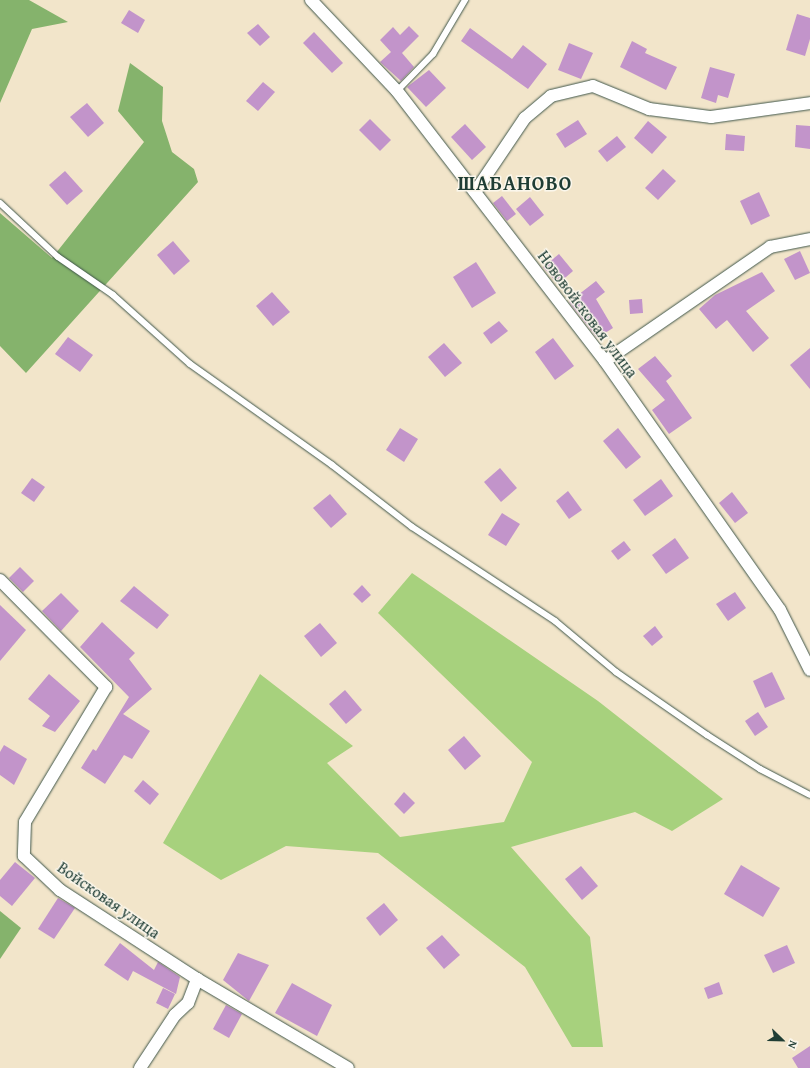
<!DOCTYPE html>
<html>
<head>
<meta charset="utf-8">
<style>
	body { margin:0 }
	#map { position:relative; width:810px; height:1068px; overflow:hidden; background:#f2e5ca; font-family:"Gentium Book Plus",serif }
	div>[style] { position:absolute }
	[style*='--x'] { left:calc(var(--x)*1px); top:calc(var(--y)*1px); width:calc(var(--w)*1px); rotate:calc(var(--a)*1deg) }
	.green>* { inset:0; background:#a7d17d }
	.forest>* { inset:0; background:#85b36c }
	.building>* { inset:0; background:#c294ca }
	.roads { filter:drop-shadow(0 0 1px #3f564a) drop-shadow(0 0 1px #3f564a) }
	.lane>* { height:6px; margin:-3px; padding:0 3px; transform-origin:3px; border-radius:3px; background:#fff }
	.street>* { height:12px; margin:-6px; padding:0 6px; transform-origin:6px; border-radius:6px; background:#fff }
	span { translate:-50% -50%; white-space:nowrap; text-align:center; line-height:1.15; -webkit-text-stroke:3px #fbf7ec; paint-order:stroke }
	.street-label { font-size:16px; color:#1f3d34 }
	.district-label { font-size:20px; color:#1f3d34; font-weight:700; letter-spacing:1px }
	.north { position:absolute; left:762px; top:1020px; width:40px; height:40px; -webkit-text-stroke:3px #fbf7ec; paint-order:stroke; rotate:113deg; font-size:11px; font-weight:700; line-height:16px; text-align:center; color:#1f3d34 }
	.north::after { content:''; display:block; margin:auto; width:14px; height:18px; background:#1f3d34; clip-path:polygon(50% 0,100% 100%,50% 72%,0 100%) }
</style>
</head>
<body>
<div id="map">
	<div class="green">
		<i style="clip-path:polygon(412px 573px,598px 701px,723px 799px,672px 831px,635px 812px,511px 847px,590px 937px,603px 1047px,572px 1047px,525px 967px,378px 853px,286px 846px,221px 880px,163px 843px,260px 674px,353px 746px,327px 763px,400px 837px,504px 822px,532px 762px,378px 613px)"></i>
	</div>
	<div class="forest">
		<i style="clip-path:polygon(0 0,29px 0,68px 22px,32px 29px,0 103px)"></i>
		<i style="clip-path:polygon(130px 63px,163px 87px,162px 121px,172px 152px,194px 169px,198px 182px,26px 373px,0 346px,0 213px,52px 258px,144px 142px,118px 111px)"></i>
		<i style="clip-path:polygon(0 911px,21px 928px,0 959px)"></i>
	</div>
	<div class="building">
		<i style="clip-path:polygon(129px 10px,145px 20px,138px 33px,121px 23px)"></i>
		<i style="clip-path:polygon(797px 14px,810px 18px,810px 39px,805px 56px,786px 50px)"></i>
		<i style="clip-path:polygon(258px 24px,270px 37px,260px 46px,247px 33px)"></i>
		<i style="clip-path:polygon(409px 26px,419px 36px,402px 53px,414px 67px,401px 81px,380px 62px,391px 52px,380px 40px,393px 27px,400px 35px)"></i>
		<i style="clip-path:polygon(470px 28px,512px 59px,523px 45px,547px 64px,528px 89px,461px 41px)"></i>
		<i style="clip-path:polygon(314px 32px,343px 63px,332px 73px,303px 43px)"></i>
		<i style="clip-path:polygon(632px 41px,647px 49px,645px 53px,677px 67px,666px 90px,620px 67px)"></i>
		<i style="clip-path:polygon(569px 43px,593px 53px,581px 79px,558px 70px)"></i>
		<i style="clip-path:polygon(710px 67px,735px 74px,728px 98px,718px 95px,716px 103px,701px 98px)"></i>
		<i style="clip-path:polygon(429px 70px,446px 88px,426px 107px,407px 87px)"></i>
		<i style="clip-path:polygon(263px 82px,275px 92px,258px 111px,246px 101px)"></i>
		<i style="clip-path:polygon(87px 103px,104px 123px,88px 137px,70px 117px)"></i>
		<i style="clip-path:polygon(370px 119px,391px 140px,380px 151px,359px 130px)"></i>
		<i style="clip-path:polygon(578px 120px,587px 134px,565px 148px,556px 134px)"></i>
		<i style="clip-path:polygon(648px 121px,667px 137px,652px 154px,634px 138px)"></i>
		<i style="clip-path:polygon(465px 124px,486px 147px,472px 160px,451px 137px)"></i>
		<i style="clip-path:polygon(796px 125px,810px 126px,810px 149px,795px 147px)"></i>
		<i style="clip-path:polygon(726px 134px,745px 136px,744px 151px,725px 150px)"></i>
		<i style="clip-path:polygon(617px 136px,626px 147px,607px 162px,598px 151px)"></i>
		<i style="clip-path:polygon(663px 169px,676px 181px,658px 200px,645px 188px)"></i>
		<i style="clip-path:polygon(65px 171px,83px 191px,67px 205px,49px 185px)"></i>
		<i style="clip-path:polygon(759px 192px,770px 216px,751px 225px,740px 201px)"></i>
		<i style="clip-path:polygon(502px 196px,516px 214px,507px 221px,493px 203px)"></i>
		<i style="clip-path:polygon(530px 197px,544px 215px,530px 226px,516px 209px)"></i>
		<i style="clip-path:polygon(173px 241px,190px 261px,174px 275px,157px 255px)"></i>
		<i style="clip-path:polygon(800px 251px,810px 273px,795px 280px,784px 259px)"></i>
		<i style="clip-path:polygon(559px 254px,573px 271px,558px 284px,543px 267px)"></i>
		<i style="clip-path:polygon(476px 262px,496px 293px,472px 308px,453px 277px)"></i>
		<i style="clip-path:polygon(762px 272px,775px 291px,746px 311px,769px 338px,753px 352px,727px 320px,716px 329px,699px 309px,715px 295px)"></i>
		<i style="clip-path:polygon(596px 281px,605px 292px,596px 299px,613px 328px,597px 338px,569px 302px)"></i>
		<i style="clip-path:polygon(272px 292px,290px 312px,273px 326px,256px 306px)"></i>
		<i style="clip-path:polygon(642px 299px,643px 313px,630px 314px,629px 300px)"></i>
		<i style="clip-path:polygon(499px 321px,508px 331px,491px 344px,483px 333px)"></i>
		<i style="clip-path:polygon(68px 337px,93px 355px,80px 372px,55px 354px)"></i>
		<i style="clip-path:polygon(553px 338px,574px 366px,555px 380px,535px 352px)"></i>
		<i style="clip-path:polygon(444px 343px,462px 363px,445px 377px,428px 357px)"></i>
		<i style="clip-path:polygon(810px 348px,810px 389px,790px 365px)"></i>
		<i style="clip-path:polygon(655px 356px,672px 376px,666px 381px,692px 418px,669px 434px,652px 410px,665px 400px,638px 369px)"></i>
		<i style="clip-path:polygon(400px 428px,418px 439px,404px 462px,386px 450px)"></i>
		<i style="clip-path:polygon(618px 428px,641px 457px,626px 469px,603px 441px)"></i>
		<i style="clip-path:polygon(500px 468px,517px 488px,501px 502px,484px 482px)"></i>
		<i style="clip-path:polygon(32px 478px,45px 487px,34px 502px,21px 493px)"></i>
		<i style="clip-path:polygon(661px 479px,673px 496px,645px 516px,633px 500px)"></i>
		<i style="clip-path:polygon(568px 491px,582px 510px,569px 519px,556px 501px)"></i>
		<i style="clip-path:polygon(732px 492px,748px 513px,735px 523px,719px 503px)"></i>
		<i style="clip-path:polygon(330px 494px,347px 514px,331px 528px,313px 508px)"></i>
		<i style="clip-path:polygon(502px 513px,520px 524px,506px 546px,488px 535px)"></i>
		<i style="clip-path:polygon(675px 538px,689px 558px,666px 574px,652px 555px)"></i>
		<i style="clip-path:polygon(624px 541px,631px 550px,618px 560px,611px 551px)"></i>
		<i style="clip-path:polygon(20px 567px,34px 581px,23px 592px,9px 578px)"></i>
		<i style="clip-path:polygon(362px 585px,371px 595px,362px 603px,353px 594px)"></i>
		<i style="clip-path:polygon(134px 586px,169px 615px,157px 629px,120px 601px)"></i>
		<i style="clip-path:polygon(735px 592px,746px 608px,728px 621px,716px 604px)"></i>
		<i style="clip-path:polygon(61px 593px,79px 611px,61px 631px,42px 611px)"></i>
		<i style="clip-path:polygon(0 605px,26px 630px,0 661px)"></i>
		<i style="clip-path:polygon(102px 622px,135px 653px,129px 659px,152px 689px,123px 714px,150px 731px,132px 759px,124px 755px,105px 784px,81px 768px,93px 749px,96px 751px,129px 697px,80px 647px)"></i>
		<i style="clip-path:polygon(320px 623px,337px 643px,321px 657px,304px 636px)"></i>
		<i style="clip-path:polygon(655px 626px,663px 637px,652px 646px,643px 636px)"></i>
		<i style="clip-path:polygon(772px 672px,785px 699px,765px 708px,753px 681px)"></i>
		<i style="clip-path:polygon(49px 674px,80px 701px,55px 732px,42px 726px,50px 716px,28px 699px)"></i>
		<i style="clip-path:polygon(345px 690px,362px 710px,346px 724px,329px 704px)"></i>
		<i style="clip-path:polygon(758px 712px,768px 727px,755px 736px,745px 721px)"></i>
		<i style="clip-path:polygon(464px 736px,481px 756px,465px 770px,448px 750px)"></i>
		<i style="clip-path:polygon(4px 745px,27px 759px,14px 785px,0 775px,0 752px)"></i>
		<i style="clip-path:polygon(143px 780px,159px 794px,150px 805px,134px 791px)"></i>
		<i style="clip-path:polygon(404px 792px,415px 803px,404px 814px,394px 804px)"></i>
		<i style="clip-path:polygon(15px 862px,35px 878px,12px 906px,0 896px,0 880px)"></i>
		<i style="clip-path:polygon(741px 865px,780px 888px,763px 917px,724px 894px)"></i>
		<i style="clip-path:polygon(581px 866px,598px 886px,582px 900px,565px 879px)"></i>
		<i style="clip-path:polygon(58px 898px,75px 908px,54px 939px,38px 929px)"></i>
		<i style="clip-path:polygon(384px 903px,398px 920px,380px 936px,366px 918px)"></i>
		<i style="clip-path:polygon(442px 935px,460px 955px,444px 969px,426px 948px)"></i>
		<i style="clip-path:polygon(120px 943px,154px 970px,158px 962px,180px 977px,176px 994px,133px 971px,128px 981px,104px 965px)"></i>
		<i style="clip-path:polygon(787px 945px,795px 963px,773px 973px,764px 955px)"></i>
		<i style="clip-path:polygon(238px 953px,269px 965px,249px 1001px,223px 980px)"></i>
		<i style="clip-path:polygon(719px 982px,723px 994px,708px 999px,704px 988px)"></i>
		<i style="clip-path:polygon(292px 983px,332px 1005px,317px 1036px,275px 1013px)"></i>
		<i style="clip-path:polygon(163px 988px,175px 994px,168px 1009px,156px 1003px)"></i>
		<i style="clip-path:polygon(226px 1005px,242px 1014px,229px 1038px,213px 1029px)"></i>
		<i style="clip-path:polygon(810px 1046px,810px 1068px,798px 1068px,792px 1058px)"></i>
	</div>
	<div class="roads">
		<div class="lane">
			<i style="--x:397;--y:91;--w:52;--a:-45.8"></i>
			<i style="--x:433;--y:54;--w:63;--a:-59.3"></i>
			<i style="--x:0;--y:203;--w:79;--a:43"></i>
			<i style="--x:58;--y:257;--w:67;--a:34.6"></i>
			<i style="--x:113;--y:295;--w:103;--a:41.9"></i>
			<i style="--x:190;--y:364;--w:174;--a:35.4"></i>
			<i style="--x:332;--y:465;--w:101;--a:37.8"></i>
			<i style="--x:412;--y:527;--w:171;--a:33.3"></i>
			<i style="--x:555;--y:621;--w:80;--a:39.9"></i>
			<i style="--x:616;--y:672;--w:111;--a:34.7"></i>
			<i style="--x:707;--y:735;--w:63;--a:32.7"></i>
			<i style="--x:760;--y:769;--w:56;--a:27.5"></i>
		</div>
		<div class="street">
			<i style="--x:311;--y:0;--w:125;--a:46.6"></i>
			<i style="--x:397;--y:91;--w:341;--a:52.4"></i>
			<i style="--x:605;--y:361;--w:304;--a:54.9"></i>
			<i style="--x:780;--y:610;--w:67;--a:63.4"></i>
			<i style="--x:475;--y:192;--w:89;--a:-56"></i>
			<i style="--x:525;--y:118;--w:34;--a:-40"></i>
			<i style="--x:551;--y:96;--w:43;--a:-13.4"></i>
			<i style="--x:593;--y:86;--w:61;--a:22.3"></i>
			<i style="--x:649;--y:109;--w:63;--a:7.4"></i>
			<i style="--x:711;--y:117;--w:100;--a:-8"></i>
			<i style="--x:605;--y:361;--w:201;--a:-34.6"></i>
			<i style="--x:770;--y:247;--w:41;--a:-11.3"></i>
			<i style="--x:0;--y:580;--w:151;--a:45.3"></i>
			<i style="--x:106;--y:687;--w:157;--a:121"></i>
			<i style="--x:25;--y:822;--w:34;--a:92"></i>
			<i style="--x:24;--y:856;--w:50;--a:43.4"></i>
			<i style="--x:60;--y:890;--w:163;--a:33"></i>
			<i style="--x:197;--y:979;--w:175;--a:30.5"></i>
			<i style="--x:140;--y:1068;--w:64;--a:-56.6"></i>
			<i style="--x:175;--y:1015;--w:18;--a:-43"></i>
			<i style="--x:188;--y:1003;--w:26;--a:-69"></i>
		</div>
	</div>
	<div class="street-label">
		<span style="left:588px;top:314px;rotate:53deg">Нововойсковая улица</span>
		<span style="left:109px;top:900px;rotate:35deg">Войсковая улица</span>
	</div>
	<div class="district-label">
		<span style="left:515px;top:182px">ШАБАНОВО</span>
	</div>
	<div class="north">N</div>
</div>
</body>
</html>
